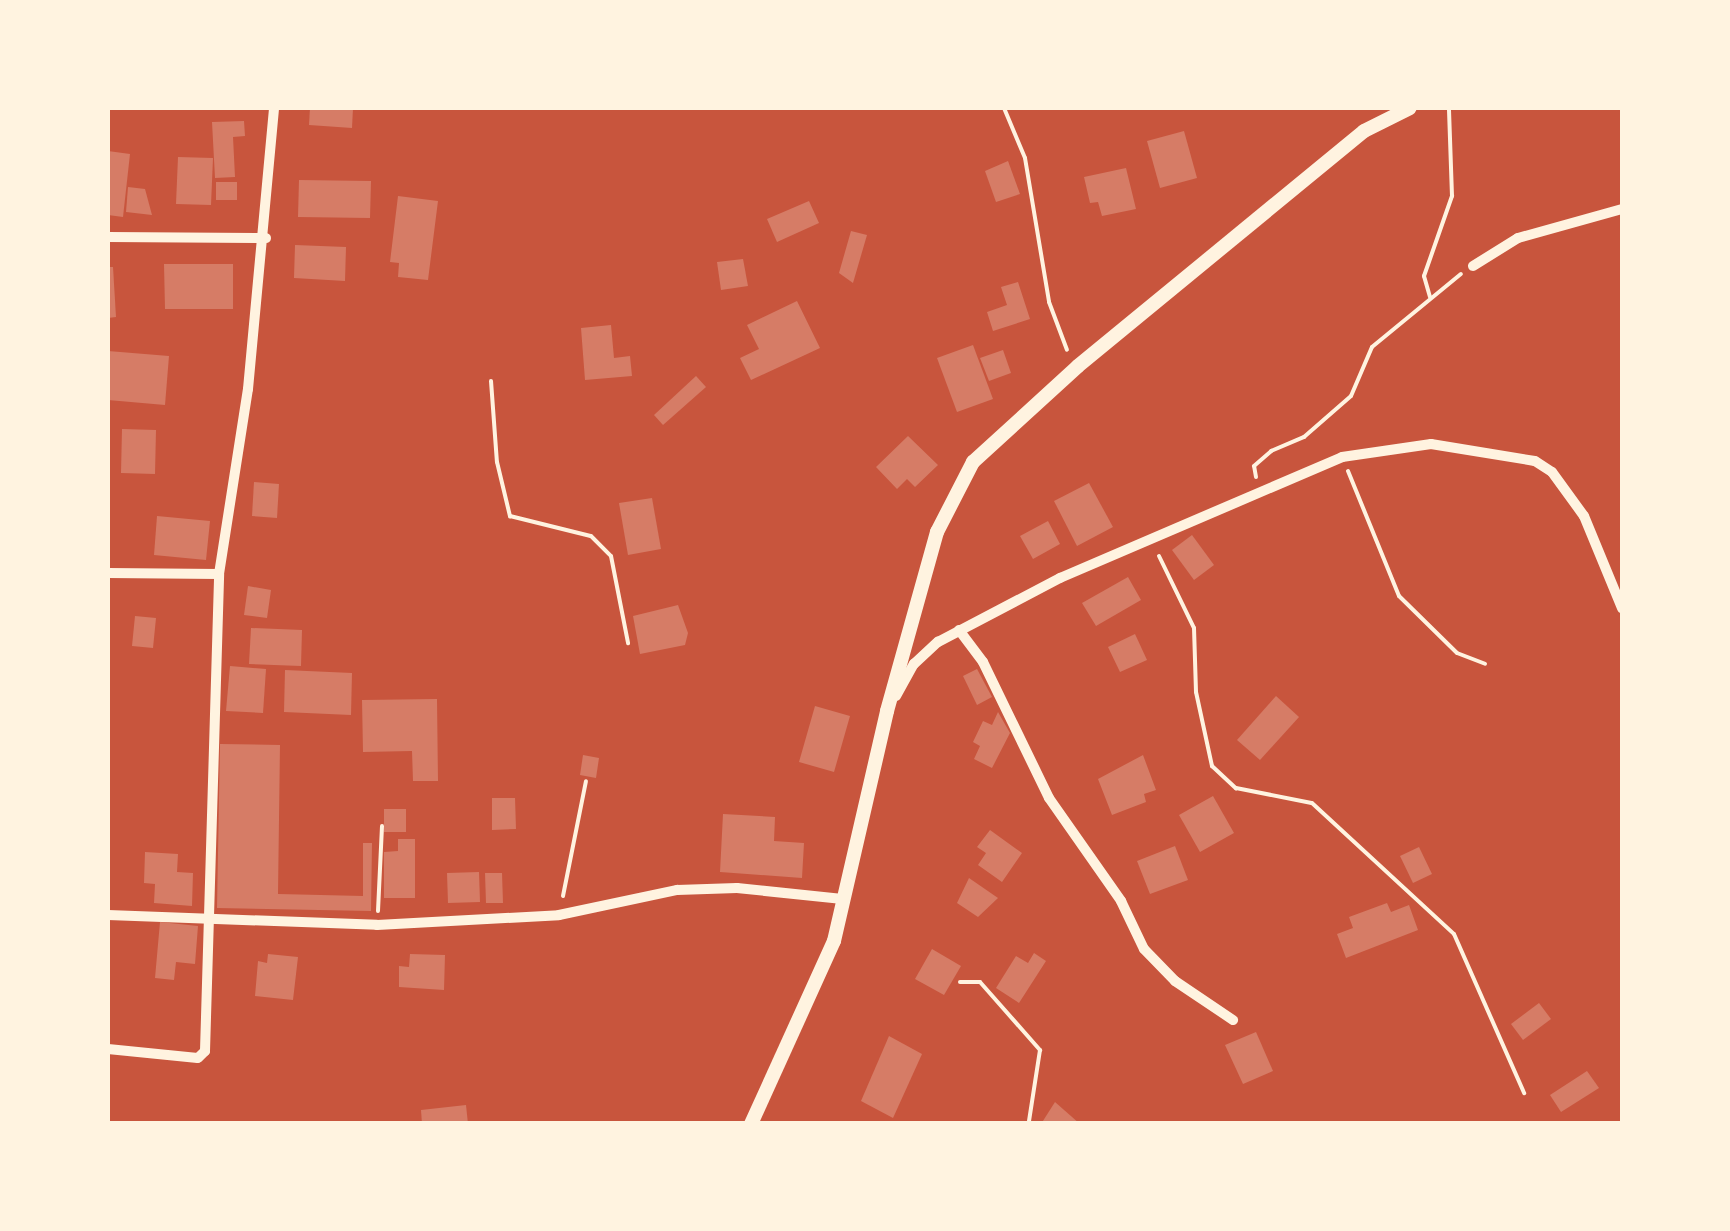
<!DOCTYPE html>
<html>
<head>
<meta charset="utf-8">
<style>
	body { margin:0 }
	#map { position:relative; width:1730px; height:1231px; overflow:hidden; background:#c8553d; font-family:Manrope,sans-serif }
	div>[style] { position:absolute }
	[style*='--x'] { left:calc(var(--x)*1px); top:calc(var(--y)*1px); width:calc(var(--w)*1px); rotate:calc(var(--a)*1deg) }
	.building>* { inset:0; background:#d67c66 }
	.path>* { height:4px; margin:-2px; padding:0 2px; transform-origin:2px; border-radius:2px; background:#fff3e0 }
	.minor>* { height:10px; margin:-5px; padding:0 5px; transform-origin:5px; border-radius:5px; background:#fff3e0 }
	.tertiary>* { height:14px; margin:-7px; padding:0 7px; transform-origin:7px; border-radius:7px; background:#fff3e0 }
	span { translate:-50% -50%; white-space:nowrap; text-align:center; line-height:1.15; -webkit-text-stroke:9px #fff3e0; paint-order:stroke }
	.frame { position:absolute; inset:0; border:110px solid #fff3e0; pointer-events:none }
</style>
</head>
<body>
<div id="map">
	<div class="building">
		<i style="clip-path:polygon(310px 108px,353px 108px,352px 128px,309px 125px)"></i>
		<i style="clip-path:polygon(244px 121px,245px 136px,233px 137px,235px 177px,215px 178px,212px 122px)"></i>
		<i style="clip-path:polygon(1184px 131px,1197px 178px,1160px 188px,1147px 141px)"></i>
		<i style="clip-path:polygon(108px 151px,130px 154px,123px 217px,108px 215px)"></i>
		<i style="clip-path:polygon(178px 157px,213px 158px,211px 205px,176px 204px)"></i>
		<i style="clip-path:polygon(1008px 161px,1020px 194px,996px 202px,985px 171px)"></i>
		<i style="clip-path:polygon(1126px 168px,1136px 209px,1102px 216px,1098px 202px,1090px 203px,1084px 177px)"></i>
		<i style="clip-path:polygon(299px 180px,371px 181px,370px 218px,298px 217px)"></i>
		<i style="clip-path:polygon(216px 182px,237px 182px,237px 200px,216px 200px)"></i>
		<i style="clip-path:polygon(128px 187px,145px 189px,152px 215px,126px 212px)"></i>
		<i style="clip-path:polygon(398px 196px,438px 201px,428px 280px,398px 277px,399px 263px,390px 262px)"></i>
		<i style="clip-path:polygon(809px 201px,819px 223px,777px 242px,767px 219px)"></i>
		<i style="clip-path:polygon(851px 231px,867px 235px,853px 283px,839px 273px)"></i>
		<i style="clip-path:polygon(295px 245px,346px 247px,345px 281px,294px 278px)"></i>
		<i style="clip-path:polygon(743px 259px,748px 286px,721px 290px,717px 262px)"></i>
		<i style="clip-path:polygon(164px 264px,233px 264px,233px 309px,165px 309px)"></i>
		<i style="clip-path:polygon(108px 267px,113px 267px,116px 317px,108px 318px)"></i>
		<i style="clip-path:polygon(1018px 282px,1030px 319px,993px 331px,987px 312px,1007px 305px,1001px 287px)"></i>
		<i style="clip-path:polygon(797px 301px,820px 348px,751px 380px,740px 358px,759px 349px,747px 325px)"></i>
		<i style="clip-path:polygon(611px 325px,614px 358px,630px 356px,632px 376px,585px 380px,581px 328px)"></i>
		<i style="clip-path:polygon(973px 345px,993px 399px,957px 412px,937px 358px)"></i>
		<i style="clip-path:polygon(1003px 350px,1011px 373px,989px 381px,980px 358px)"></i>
		<i style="clip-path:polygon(108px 351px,169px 356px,165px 405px,108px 400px)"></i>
		<i style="clip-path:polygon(696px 376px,706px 387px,663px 425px,654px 415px)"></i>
		<i style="clip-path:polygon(122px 429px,156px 430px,155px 474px,121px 473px)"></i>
		<i style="clip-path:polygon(908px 436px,938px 465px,915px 487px,907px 479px,897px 489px,876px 467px)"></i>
		<i style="clip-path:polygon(254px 482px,279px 484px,277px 518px,252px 516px)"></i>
		<i style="clip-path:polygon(1089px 483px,1113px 527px,1077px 546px,1054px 501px)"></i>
		<i style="clip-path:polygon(652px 498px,661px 549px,628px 555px,619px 503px)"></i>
		<i style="clip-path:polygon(157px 516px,210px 521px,206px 560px,154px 555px)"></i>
		<i style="clip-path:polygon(1048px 521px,1060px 544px,1033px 559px,1020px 536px)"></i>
		<i style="clip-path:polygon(1192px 535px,1214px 565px,1194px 580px,1172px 550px)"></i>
		<i style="clip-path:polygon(1128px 577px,1141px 600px,1096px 626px,1082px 603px)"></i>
		<i style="clip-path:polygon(248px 586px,271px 590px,267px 618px,244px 615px)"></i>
		<i style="clip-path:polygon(678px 605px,688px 633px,685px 645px,640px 654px,633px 616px)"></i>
		<i style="clip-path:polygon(135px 616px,156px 618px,153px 648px,132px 646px)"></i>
		<i style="clip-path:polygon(251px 628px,302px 630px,301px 666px,249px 664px)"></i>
		<i style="clip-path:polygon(1135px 634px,1147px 660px,1120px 672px,1108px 647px)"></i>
		<i style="clip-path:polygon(230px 666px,266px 669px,263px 713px,226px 711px)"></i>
		<i style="clip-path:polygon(977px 669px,992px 697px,977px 705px,963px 676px)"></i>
		<i style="clip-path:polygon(285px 670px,352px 673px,351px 715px,284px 712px)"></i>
		<i style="clip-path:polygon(1276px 696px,1299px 717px,1260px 760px,1237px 740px)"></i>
		<i style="clip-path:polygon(437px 699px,438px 781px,413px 781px,412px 751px,363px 752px,362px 700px)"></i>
		<i style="clip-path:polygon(815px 706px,850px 716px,834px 772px,799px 762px)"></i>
		<i style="clip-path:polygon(998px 712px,1010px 733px,992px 768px,974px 759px,980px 746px,973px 742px,983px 721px,992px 725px)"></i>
		<i style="clip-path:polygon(220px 744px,280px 745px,278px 894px,363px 896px,363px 843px,372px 843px,371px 911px,217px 908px)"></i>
		<i style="clip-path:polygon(583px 755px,599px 758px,596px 778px,580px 775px)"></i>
		<i style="clip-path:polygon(1143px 755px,1156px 790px,1144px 794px,1146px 802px,1112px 815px,1098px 779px)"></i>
		<i style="clip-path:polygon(1213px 796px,1234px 833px,1200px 852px,1179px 815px)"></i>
		<i style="clip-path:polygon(492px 798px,515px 798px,516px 829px,492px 830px)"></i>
		<i style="clip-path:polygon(384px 809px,406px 809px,406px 832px,384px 832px)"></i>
		<i style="clip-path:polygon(723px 814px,775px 817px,774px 841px,804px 843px,802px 878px,720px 872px)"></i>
		<i style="clip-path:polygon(990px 830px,1022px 853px,1002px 882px,978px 865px,986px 853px,977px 847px)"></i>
		<i style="clip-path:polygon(398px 839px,415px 839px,415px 898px,384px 898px,384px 852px,398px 851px)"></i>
		<i style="clip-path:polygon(1175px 846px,1188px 880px,1150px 894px,1137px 861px)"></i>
		<i style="clip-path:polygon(1419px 847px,1432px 874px,1413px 883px,1400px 856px)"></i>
		<i style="clip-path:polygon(145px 852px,178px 854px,177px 872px,193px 873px,192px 906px,154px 903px,155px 884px,144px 883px)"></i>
		<i style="clip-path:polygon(479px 872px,480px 902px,448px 903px,447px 873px)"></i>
		<i style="clip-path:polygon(485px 873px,502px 873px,503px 903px,486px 903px)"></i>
		<i style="clip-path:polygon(969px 878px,998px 898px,978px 917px,957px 903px)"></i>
		<i style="clip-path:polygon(1387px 903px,1391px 912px,1409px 905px,1418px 930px,1346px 958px,1337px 934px,1353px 928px,1349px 917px)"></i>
		<i style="clip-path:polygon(160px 922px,198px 926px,195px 964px,176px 962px,174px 980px,155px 978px)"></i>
		<i style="clip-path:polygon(932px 949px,961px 966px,944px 995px,915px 979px)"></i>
		<i style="clip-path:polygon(1034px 953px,1046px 961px,1019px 1003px,996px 988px,1016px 956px,1028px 963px)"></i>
		<i style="clip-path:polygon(268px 954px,298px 957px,293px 1000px,255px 996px,258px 961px,267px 963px)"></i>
		<i style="clip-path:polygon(410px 954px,445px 955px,444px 990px,399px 987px,399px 966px,409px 967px)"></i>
		<i style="clip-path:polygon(1539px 1003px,1551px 1019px,1523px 1040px,1511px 1024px)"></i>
		<i style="clip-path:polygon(1256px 1032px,1273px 1071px,1243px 1084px,1225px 1045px)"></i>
		<i style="clip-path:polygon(889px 1036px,922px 1054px,893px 1118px,861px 1101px)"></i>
		<i style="clip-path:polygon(1587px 1071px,1599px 1088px,1561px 1112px,1550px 1095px)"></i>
		<i style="clip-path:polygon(1055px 1102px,1080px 1124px,1041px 1124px)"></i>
		<i style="clip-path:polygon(466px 1105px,468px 1124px,422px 1124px,421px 1110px)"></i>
	</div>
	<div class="path">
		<i style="--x:1004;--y:108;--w:54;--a:67.2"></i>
		<i style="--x:1025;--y:158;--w:146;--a:80.5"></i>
		<i style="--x:1049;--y:302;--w:51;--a:69.4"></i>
		<i style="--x:1430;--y:297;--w:22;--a:-106"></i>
		<i style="--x:1424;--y:276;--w:85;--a:-70.7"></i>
		<i style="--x:1452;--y:196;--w:88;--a:-92"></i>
		<i style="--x:491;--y:381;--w:81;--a:85.8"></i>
		<i style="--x:497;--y:462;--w:56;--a:76.5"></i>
		<i style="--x:510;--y:516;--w:83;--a:13.9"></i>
		<i style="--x:591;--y:536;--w:28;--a:45"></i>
		<i style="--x:611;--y:556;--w:89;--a:78.9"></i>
		<i style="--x:1348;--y:471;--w:135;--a:67.8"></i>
		<i style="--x:1399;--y:596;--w:81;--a:44.5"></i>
		<i style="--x:1457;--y:653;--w:30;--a:21"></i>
		<i style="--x:1256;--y:477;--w:11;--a:-100"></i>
		<i style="--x:1254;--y:466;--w:23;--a:-41"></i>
		<i style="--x:1271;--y:451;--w:36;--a:-23"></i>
		<i style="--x:1304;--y:437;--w:62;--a:-41.1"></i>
		<i style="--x:1351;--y:396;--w:53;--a:-66.8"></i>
		<i style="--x:1372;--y:347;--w:115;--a:-39.4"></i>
		<i style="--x:1159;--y:556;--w:80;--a:64.1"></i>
		<i style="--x:1194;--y:628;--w:64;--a:88.2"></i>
		<i style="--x:1196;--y:692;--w:76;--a:77.8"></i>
		<i style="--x:1212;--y:766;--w:33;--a:43"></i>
		<i style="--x:1236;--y:788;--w:77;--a:11.2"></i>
		<i style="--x:1312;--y:803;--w:193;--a:42.7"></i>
		<i style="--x:1454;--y:934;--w:174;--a:66.2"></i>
		<i style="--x:563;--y:896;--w:117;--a:-78.7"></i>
		<i style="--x:378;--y:911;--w:85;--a:-87.3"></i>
		<i style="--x:960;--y:982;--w:20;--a:0"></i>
		<i style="--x:980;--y:982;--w:91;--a:48.6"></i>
		<i style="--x:1040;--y:1050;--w:72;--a:98.8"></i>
	</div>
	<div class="minor">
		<i style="--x:108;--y:237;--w:158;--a:0.4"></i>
		<i style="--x:1473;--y:266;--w:53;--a:-31.9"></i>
		<i style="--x:1518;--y:238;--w:108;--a:-15.6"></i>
		<i style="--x:108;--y:573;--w:111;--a:0.5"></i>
		<i style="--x:959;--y:630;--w:40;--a:53"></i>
		<i style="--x:983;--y:662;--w:151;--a:64.1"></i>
		<i style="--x:1049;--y:798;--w:126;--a:55"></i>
		<i style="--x:1121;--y:901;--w:53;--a:64.4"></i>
		<i style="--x:1144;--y:949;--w:45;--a:45.9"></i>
		<i style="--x:1175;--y:981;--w:70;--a:33.9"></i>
		<i style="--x:896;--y:696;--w:37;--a:-61"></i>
		<i style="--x:914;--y:664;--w:33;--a:-43"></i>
		<i style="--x:938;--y:642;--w:138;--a:-27.7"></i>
		<i style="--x:1060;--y:578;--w:307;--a:-23.2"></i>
		<i style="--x:1342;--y:457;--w:90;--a:-8.3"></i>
		<i style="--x:1431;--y:444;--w:105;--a:9.3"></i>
		<i style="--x:1535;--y:461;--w:20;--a:33"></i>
		<i style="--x:1552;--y:472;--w:54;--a:54"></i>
		<i style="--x:1584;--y:516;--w:100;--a:67.6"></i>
		<i style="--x:108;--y:915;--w:269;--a:2.1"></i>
		<i style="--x:377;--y:925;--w:182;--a:-3.1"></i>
		<i style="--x:559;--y:915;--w:121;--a:-12"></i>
		<i style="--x:677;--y:890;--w:60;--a:-1.9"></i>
		<i style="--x:737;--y:888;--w:106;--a:6"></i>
		<i style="--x:108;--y:1049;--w:90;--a:5.7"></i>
		<i style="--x:198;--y:1058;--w:10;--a:-45"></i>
		<i style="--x:205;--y:1051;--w:477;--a:-88.3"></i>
		<i style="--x:219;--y:574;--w:187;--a:-81.1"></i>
		<i style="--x:248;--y:389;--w:282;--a:-84.7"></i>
	</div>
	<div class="tertiary">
		<i style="--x:751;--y:1124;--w:201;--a:-65.6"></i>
		<i style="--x:834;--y:941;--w:236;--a:-77"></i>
		<i style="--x:887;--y:711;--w:186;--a:-74.4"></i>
		<i style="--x:937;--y:532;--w:79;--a:-62.8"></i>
		<i style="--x:973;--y:462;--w:142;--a:-42.4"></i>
		<i style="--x:1078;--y:366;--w:370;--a:-39.4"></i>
		<i style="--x:1364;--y:131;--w:51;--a:-26.6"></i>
	</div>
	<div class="frame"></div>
</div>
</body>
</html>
